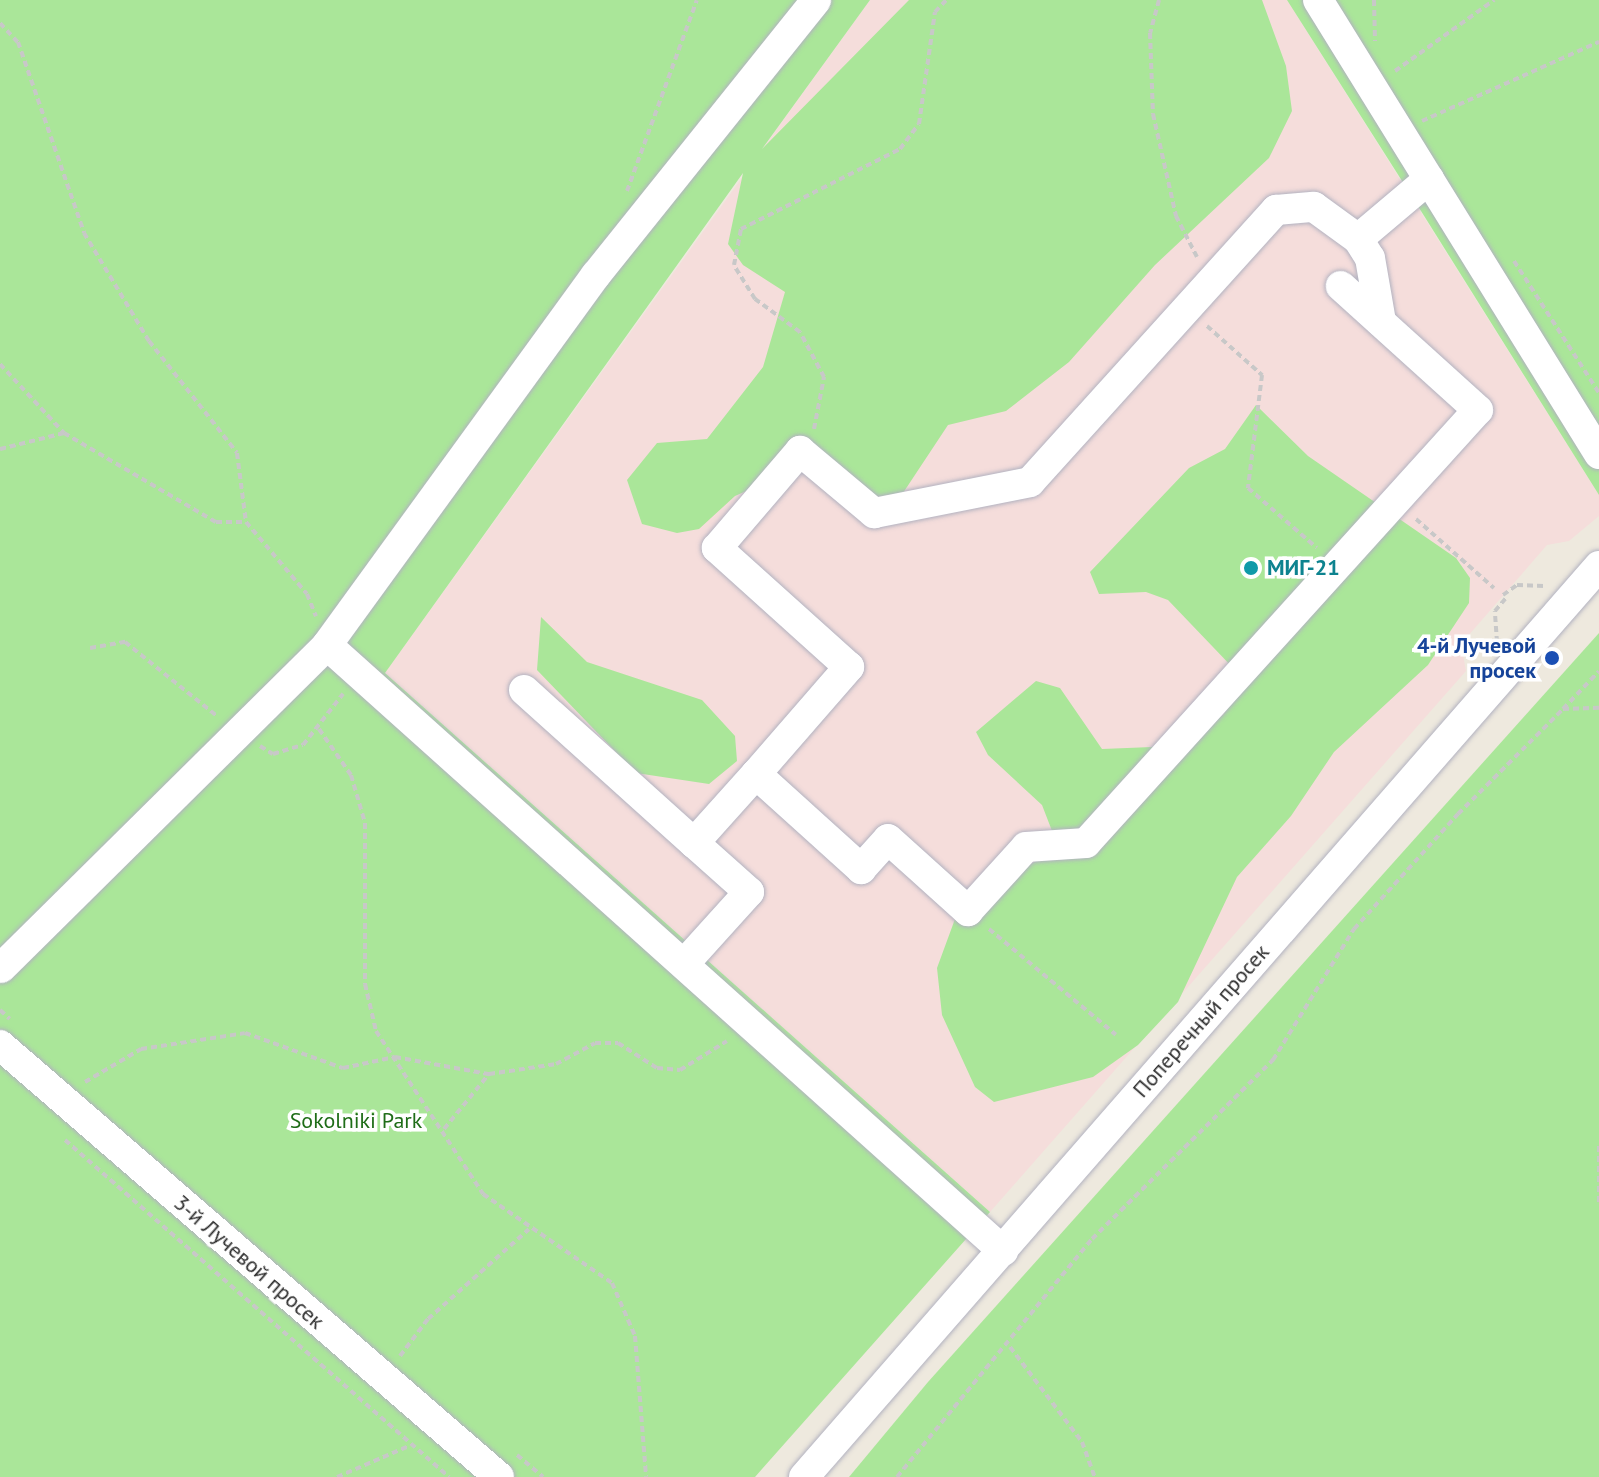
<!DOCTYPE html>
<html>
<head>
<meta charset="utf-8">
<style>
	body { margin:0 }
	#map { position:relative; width:1599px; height:1477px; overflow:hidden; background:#eee9de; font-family:"PT Sans",sans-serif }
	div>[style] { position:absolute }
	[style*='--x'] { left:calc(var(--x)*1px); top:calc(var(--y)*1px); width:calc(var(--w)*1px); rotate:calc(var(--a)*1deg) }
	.medical>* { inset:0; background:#f5dddb }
	.green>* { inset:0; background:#aae699 }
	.path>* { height:4px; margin-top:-2px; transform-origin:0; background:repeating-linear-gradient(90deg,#c8c8c8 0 6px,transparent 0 10px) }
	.roads { filter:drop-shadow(0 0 2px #b2b2c0) drop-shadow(0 0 2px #b2b2c0) }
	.minor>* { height:30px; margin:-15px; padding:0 15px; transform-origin:15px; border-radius:15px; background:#fff }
	.dots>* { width:22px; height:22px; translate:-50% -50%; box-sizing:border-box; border:4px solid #fff; border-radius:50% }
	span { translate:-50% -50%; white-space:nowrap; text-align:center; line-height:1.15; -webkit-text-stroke:7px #fff; paint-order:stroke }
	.culture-label { font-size:22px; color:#0d838f; font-weight:700 }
	.left { translate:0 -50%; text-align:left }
	.transit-label { font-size:22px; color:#164399; font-weight:700 }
	.right { translate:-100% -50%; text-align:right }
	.street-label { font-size:22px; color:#2c2c2c }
	.park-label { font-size:22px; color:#1f6d18 }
</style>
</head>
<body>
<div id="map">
	<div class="medical">
		<i style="clip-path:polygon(870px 0,1287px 0,1599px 495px,1599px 516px,1569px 541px,1547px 545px,1461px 644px,1466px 671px,990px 1212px,385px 673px)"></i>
	</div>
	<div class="green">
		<i style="clip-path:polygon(0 0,870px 0,762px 149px,909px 0,1262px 0,1286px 66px,1292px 111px,1269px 158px,1155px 265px,1069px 362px,1006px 411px,948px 425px,903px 493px,871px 498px,826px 456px,735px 496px,699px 529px,677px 533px,642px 524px,627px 480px,657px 443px,707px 439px,763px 367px,785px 292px,743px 265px,728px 244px,743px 173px,385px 673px,990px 1212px,755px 1477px,0 1477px)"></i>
		<i style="clip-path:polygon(1287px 0,1599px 0,1599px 495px,1411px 195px)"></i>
		<i style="clip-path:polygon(1256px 405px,1308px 456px,1456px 558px,1470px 578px,1469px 603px,1428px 665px,1334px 752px,1291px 816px,1237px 877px,1178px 1002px,1138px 1045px,1093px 1077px,994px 1102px,975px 1087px,942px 1015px,937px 968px,955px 919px,995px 883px,1059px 849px,1042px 805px,988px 755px,976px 732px,1036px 681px,1060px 688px,1102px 749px,1152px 747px,1223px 715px,1236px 695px,1235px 670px,1168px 600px,1146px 592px,1099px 594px,1090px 572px,1189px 468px,1225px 449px)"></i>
		<i style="clip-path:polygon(541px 617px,587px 662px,702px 700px,735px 736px,737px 761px,709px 784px,636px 773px,537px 670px)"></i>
		<i style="clip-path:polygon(1599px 633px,1599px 1477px,849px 1477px,928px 1382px)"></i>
	</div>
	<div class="path">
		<i style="--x:1159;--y:0;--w:34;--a:105"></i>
		<i style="--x:1150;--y:33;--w:81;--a:87.9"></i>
		<i style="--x:1153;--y:114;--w:105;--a:77.3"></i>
		<i style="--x:1176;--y:216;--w:46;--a:62.9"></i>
		<i style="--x:1374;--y:0;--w:41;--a:88.6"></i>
		<i style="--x:0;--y:23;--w:26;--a:47"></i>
		<i style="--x:18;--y:42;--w:202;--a:70.9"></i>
		<i style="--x:84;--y:233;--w:126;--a:59"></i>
		<i style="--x:149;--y:341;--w:142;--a:51.8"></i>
		<i style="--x:237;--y:453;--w:70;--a:82.6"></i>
		<i style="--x:246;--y:522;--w:94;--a:49.7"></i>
		<i style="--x:307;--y:594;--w:24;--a:68"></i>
		<i style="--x:1395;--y:71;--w:122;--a:-35.6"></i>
		<i style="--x:1422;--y:121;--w:194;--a:-24.1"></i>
		<i style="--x:627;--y:191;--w:203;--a:-69.9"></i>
		<i style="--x:1514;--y:261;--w:157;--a:57.2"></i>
		<i style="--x:1207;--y:326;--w:74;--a:41.7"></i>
		<i style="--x:1262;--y:375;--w:114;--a:97.1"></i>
		<i style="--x:1248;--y:488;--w:91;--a:41"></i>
		<i style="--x:0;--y:364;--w:94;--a:47.2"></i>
		<i style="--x:64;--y:433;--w:176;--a:30.4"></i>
		<i style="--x:216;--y:522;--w:30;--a:0"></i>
		<i style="--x:814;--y:429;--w:53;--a:-79.1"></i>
		<i style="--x:824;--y:377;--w:51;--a:-118.1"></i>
		<i style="--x:800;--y:332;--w:56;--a:-143.7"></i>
		<i style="--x:755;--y:299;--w:40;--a:-122"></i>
		<i style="--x:734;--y:265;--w:37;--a:-79"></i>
		<i style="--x:741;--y:229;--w:178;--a:-26.7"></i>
		<i style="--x:900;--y:149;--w:31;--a:-53"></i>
		<i style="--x:919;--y:124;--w:113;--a:-81.9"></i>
		<i style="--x:935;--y:12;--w:16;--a:-47"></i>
		<i style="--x:0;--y:449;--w:66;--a:-14"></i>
		<i style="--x:1416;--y:519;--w:104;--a:41.5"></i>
		<i style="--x:1503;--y:595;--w:17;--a:-36"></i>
		<i style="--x:1517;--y:585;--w:27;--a:2"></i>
		<i style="--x:1497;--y:642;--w:31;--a:-94"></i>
		<i style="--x:1495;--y:611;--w:17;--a:-50"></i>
		<i style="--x:90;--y:648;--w:36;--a:-10"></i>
		<i style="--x:125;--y:642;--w:118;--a:38.8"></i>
		<i style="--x:1563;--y:709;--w:52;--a:-46.5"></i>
		<i style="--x:319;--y:729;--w:56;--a:55.2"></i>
		<i style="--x:351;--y:775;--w:50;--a:73.7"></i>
		<i style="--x:365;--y:823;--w:161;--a:90"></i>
		<i style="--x:365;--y:984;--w:48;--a:76.8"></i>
		<i style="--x:376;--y:1031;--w:195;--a:56.7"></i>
		<i style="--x:483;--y:1194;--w:157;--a:34.6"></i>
		<i style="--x:612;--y:1283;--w:58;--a:66.5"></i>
		<i style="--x:635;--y:1336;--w:141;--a:85.5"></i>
		<i style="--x:260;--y:746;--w:15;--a:32"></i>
		<i style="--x:273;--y:754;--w:31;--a:-17"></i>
		<i style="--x:303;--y:745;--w:65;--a:-51.9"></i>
		<i style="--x:989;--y:929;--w:165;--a:39.8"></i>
		<i style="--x:0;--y:1010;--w:13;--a:42"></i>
		<i style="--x:85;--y:1082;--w:65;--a:-30.5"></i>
		<i style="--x:141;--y:1049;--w:105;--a:-8.7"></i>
		<i style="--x:245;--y:1033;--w:104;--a:19.7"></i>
		<i style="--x:343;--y:1068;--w:53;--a:-11.9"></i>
		<i style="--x:395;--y:1057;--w:96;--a:10.3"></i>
		<i style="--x:489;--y:1074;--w:68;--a:-8.5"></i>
		<i style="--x:556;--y:1064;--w:44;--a:-28.3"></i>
		<i style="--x:595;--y:1043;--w:23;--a:0"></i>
		<i style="--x:618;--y:1043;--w:46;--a:32.7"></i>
		<i style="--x:657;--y:1068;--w:23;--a:5"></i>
		<i style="--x:680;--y:1070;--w:55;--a:-31.7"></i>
		<i style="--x:444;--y:1129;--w:71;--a:-50.7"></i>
		<i style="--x:65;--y:1140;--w:511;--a:41.27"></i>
		<i style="--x:1599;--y:1146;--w:59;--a:90"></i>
		<i style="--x:1010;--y:1347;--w:119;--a:52.8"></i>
		<i style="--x:1082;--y:1442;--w:37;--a:70"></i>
		<i style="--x:400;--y:1356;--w:46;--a:-52.9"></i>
		<i style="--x:428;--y:1319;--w:135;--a:-41.7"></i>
		<i style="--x:517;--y:1455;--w:34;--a:40"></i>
		<i style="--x:337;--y:1477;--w:78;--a:-23.3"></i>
		<i style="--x:897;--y:1477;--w:308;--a:-50.7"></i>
		<i style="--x:1092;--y:1239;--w:255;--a:-44.7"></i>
		<i style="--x:1273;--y:1060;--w:154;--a:-58.3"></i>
		<i style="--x:1354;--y:929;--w:155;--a:-47.9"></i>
		<i style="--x:1458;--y:814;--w:148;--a:-45"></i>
		<i style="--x:1563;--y:709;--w:36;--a:-2"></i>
	</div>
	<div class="roads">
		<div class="minor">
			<i style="--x:1318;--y:0;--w:534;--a:58.24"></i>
			<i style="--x:1358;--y:239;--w:93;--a:-40.2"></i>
			<i style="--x:327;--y:645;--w:908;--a:41.87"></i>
			<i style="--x:524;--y:690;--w:229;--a:42"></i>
			<i style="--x:756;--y:774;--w:142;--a:-49"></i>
			<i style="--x:849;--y:667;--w:178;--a:-138"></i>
			<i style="--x:717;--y:548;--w:128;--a:-49.4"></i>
			<i style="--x:800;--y:451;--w:97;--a:40"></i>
			<i style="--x:874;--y:513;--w:159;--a:-11.2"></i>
			<i style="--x:1030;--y:482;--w:367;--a:-47.9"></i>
			<i style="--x:1276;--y:210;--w:38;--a:-5"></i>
			<i style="--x:1314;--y:207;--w:54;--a:36"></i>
			<i style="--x:1358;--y:239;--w:22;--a:58"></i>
			<i style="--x:1370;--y:258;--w:65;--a:80.2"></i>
			<i style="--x:684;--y:964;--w:97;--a:-47.9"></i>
			<i style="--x:749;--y:892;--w:74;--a:-138.3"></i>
			<i style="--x:694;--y:843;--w:93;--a:-48.1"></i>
			<i style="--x:756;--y:774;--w:142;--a:42.1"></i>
			<i style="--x:861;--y:869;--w:40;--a:-48"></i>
			<i style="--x:888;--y:839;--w:108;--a:42"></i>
			<i style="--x:968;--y:911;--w:86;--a:-47.8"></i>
			<i style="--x:1026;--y:847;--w:60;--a:-3.8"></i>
			<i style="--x:1086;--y:843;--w:584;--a:-47.85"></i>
			<i style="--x:1478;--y:410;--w:185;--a:-137.9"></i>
			<i style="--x:1;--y:968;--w:459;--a:-44.7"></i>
			<i style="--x:327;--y:645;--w:457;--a:-54"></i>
			<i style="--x:596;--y:275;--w:352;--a:-51.3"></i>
			<i style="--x:0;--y:1045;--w:660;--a:40.88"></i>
			<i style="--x:804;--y:1477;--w:1209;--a:-48.89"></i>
		</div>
	</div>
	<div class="dots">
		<i style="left:1251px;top:568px;background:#0f9aa8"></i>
		<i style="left:1552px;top:658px;background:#1a4fb4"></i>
	</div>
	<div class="culture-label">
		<span class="left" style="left:1267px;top:568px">МИГ-21</span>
	</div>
	<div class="transit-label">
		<span class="right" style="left:1536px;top:658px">4-й Лучевой<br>просек</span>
	</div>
	<div class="street-label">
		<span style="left:1201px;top:1021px;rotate:-49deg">Поперечный просек</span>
		<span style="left:249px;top:1262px;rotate:41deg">3-й Лучевой просек</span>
	</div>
	<div class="park-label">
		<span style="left:356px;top:1121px">Sokolniki Park</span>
	</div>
</div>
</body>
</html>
